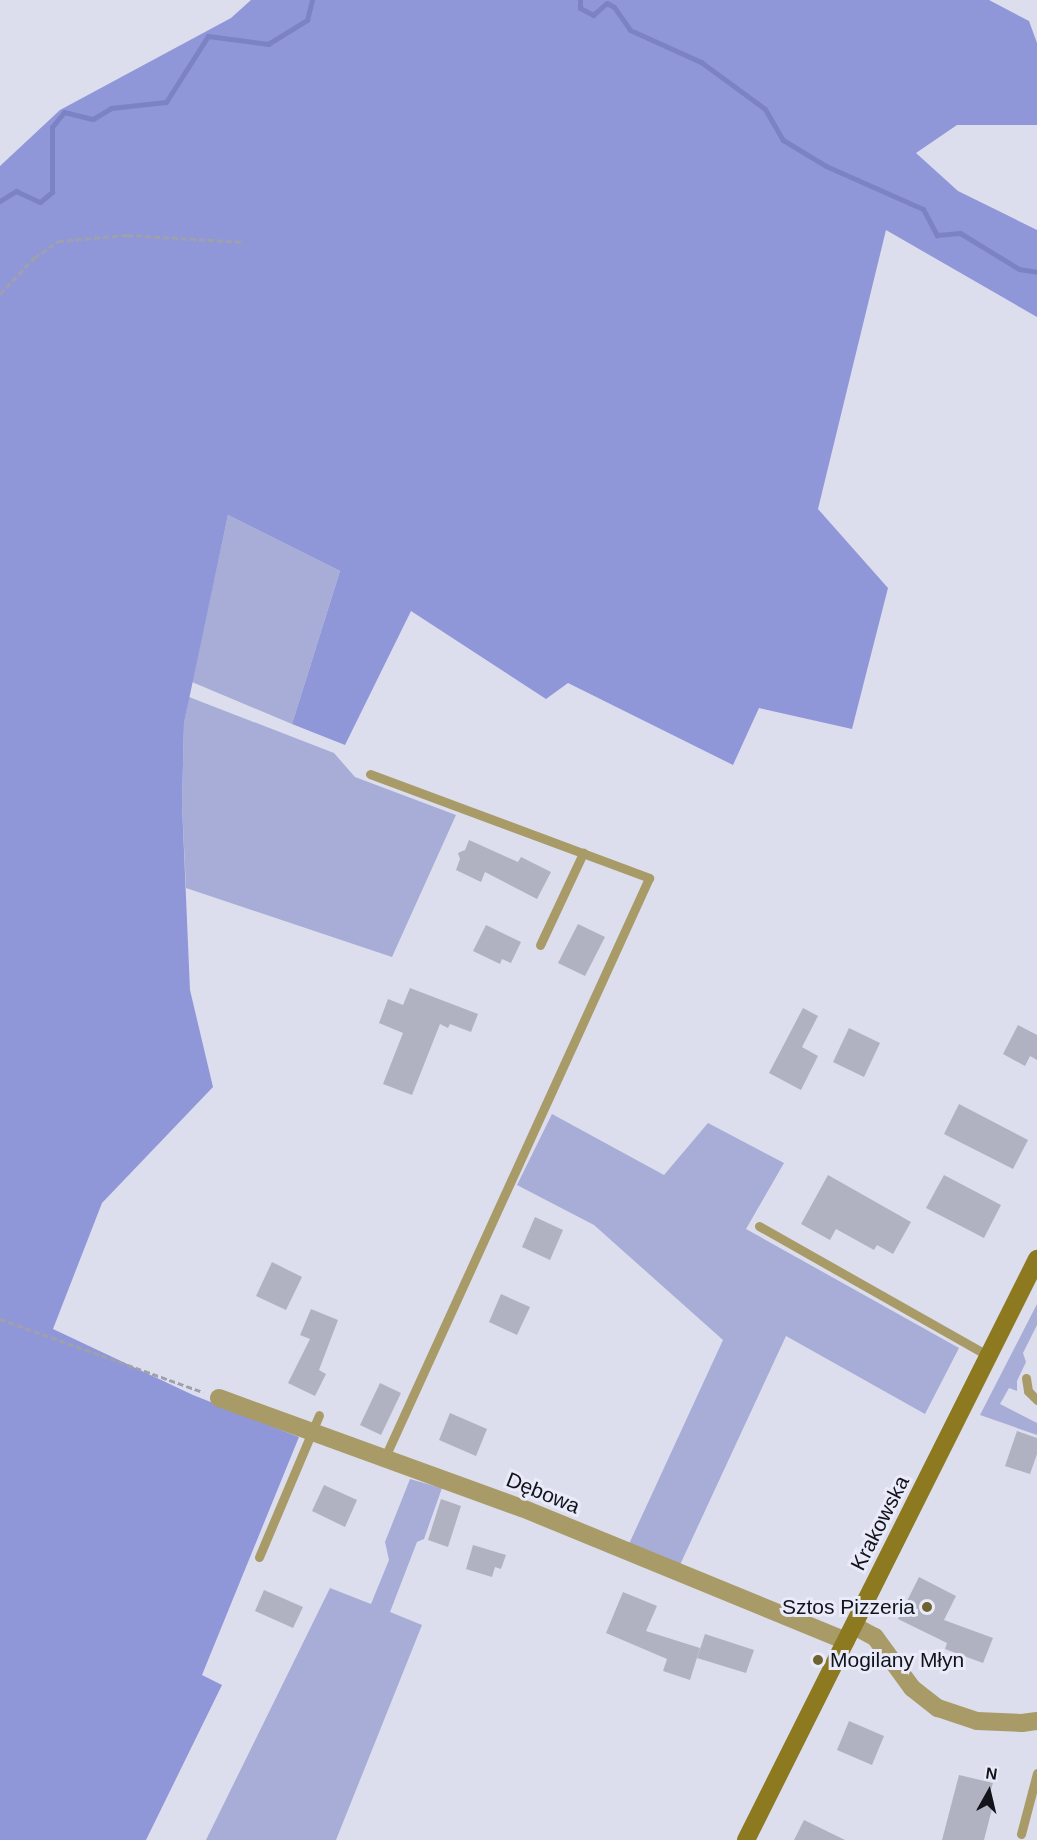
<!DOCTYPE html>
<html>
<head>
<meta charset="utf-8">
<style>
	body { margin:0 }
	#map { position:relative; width:1037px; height:1840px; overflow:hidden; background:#dcdeed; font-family:Helvetica,sans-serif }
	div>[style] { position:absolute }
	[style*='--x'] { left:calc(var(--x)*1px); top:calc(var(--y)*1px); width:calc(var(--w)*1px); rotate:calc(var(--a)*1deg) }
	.green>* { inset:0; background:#a8add7 }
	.forest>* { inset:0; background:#9097d9 }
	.stream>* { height:5px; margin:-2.5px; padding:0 2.5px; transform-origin:2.5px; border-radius:2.5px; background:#7d82c4 }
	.building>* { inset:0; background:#b0b2c1 }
	.path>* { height:3px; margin-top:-1.5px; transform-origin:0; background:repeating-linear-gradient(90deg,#9ea0ac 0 6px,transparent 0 9px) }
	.lane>* { height:9px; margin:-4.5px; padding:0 4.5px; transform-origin:4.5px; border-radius:4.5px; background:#a89b68 }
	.street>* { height:18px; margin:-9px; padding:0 9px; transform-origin:9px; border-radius:9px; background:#a89b68 }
	.secondary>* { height:18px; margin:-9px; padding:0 9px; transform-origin:9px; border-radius:9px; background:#8d791f }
	.dots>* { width:16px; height:16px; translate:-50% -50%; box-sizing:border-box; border:3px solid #e9ebfb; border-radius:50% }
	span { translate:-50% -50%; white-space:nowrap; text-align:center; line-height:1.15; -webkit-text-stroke:6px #e9ebfb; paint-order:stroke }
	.street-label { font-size:21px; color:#131419 }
	.poi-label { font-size:21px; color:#131419 }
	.right { translate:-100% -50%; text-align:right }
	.left { translate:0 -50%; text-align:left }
	.north { position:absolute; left:959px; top:1762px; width:60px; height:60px; -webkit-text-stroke:4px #e9ebfb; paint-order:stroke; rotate:8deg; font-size:16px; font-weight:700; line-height:24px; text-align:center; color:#131419 }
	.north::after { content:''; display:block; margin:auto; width:21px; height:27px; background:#131419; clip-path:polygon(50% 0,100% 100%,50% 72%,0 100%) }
</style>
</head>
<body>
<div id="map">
	<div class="green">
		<i style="clip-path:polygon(228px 515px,340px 571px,292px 724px,192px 682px)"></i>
		<i style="clip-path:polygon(189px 697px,334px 753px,355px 777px,456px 815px,392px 957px,186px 888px,182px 804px,184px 723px)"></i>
		<i style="clip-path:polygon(552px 1114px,664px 1175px,708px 1123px,784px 1163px,746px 1229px,959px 1348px,925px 1414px,786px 1336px,679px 1567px,628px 1546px,723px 1340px,594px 1225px,517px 1185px)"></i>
		<i style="clip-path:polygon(1037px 1304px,1037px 1325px,1023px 1353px,1026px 1362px,1017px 1381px,1017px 1391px,1009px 1388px,1000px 1404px,1037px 1423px,1037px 1435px,980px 1415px)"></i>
		<i style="clip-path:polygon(410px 1479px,442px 1488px,424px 1539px,417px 1542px,390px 1612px,422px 1625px,336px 1840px,206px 1840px,330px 1588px,371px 1604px,389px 1560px,385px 1542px)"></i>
	</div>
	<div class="forest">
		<i style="clip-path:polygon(251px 0,989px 0,1029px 21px,1037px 43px,1037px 125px,957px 125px,916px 153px,958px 191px,1037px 230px,1037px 317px,886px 230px,818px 509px,888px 588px,852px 729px,759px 708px,733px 765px,568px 683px,546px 699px,411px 611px,345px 745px,292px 724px,340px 571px,228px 515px,184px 723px,182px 804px,190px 990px,213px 1087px,102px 1203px,53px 1329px,193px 1395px,299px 1437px,202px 1675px,222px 1685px,146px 1840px,0 1840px,0 166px,60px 110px,231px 18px)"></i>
	</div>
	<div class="stream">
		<i style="--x:580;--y:0;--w:8;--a:90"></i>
		<i style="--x:580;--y:8;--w:15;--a:28"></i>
		<i style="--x:593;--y:15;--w:18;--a:-41"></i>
		<i style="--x:607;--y:3;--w:8;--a:30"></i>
		<i style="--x:614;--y:7;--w:28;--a:55"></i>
		<i style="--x:630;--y:30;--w:78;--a:24.3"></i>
		<i style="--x:701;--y:62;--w:79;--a:36.3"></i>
		<i style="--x:765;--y:109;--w:36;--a:60"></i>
		<i style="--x:783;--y:140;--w:50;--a:31.2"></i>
		<i style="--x:826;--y:166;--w:106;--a:23.9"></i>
		<i style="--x:923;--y:209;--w:30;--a:62"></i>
		<i style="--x:937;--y:235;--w:23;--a:-5"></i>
		<i style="--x:960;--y:233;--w:69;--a:31.4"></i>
		<i style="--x:1019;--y:269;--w:18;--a:9"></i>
		<i style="--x:0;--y:201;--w:19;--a:-32"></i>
		<i style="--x:16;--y:191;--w:26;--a:25"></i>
		<i style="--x:40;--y:202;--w:16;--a:-40"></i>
		<i style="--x:52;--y:192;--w:65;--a:-90"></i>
		<i style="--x:52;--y:127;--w:19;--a:-51"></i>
		<i style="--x:64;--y:112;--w:30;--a:14"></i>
		<i style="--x:93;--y:119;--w:21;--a:-31"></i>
		<i style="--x:111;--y:108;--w:55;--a:-6.2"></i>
		<i style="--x:166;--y:102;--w:78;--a:-57.5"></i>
		<i style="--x:208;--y:36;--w:61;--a:7.6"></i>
		<i style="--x:268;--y:44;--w:46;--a:-31.6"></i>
		<i style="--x:307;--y:20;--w:21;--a:-76"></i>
	</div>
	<div class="building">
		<i style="clip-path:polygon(469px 840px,518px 862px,521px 857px,551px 872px,537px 899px,485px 872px,481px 882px,456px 870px,460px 859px,458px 853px,465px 850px)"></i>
		<i style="clip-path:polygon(578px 924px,605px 937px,585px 976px,558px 963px)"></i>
		<i style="clip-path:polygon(486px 925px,521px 942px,511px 963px,502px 959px,500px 964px,473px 951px)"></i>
		<i style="clip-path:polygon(410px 988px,478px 1014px,471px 1032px,450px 1024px,448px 1028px,440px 1024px,412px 1095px,383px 1084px,403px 1033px,379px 1023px,388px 999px,403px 1005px)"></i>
		<i style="clip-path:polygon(803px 1008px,818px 1016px,802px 1047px,818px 1056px,801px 1090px,769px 1073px)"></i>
		<i style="clip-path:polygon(1018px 1025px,1037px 1035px,1037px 1060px,1030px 1056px,1025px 1066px,1003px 1054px)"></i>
		<i style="clip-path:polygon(849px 1028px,880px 1043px,864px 1077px,833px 1062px)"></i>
		<i style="clip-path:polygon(959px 1104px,1028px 1140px,1013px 1169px,944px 1134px)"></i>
		<i style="clip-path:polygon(828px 1175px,911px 1222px,893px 1254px,877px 1245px,874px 1250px,836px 1229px,830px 1240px,801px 1224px)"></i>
		<i style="clip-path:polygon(944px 1175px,1001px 1205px,984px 1238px,926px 1208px)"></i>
		<i style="clip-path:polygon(535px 1217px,563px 1230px,550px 1260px,522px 1247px)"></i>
		<i style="clip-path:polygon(272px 1262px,302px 1277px,286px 1310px,256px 1296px)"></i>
		<i style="clip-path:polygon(501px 1294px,530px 1307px,517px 1335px,489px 1322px)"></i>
		<i style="clip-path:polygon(311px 1309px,338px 1320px,319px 1370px,326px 1374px,315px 1396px,288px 1383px,310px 1339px,300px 1335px)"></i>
		<i style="clip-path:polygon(380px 1383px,401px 1393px,381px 1435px,360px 1425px)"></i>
		<i style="clip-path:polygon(450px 1413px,487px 1429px,476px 1456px,439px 1440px)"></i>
		<i style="clip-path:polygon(1017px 1431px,1037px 1438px,1037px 1454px,1030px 1474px,1005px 1466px)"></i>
		<i style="clip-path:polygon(324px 1485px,357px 1500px,345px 1527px,312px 1511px)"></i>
		<i style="clip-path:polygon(441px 1499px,461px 1506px,448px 1547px,428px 1540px)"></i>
		<i style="clip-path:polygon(473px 1545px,506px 1555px,501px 1569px,495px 1567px,492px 1577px,466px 1569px)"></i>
		<i style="clip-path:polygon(919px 1577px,956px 1596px,944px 1620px,993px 1638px,983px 1663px,945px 1649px,947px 1643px,898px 1619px)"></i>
		<i style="clip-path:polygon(264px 1590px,303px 1607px,293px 1628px,255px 1611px)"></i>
		<i style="clip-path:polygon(623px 1592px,657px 1606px,646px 1631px,700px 1648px,690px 1680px,663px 1671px,667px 1659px,606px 1633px)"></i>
		<i style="clip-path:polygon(705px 1634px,754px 1650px,746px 1673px,697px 1658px)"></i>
		<i style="clip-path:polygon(849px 1721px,884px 1736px,872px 1765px,837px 1750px)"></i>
		<i style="clip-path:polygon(959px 1775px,993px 1783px,988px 1799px,994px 1801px,984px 1840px,942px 1840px)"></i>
		<i style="clip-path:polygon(804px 1820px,845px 1840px,794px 1840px)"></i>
	</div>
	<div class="path">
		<i style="--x:0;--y:294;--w:50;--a:-46.6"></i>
		<i style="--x:34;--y:258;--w:29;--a:-35"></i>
		<i style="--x:58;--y:241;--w:69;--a:-5"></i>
		<i style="--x:127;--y:235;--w:116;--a:3.5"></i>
		<i style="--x:0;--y:1319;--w:216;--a:19.8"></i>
	</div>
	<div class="lane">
		<i style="--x:370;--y:774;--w:298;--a:20.4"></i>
		<i style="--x:649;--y:878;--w:636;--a:114.51"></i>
		<i style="--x:540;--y:945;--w:102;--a:-64.9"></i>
		<i style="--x:759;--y:1226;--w:264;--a:29.5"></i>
		<i style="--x:1026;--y:1378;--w:13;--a:81"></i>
		<i style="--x:1028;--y:1391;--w:13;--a:45"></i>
		<i style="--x:259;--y:1557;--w:154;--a:-67.1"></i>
		<i style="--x:1021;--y:1834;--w:63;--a:-75.3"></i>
	</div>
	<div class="street">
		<i style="--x:219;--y:1398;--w:322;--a:20"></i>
		<i style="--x:522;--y:1508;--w:350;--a:22.3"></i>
		<i style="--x:854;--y:1626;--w:24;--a:28"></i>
		<i style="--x:875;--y:1637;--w:63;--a:54"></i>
		<i style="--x:912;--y:1688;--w:33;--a:38"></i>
		<i style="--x:938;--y:1708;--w:41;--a:18.4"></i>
		<i style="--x:977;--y:1721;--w:45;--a:2.5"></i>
		<i style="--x:1022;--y:1723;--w:15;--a:-8"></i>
	</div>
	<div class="secondary">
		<i style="--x:746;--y:1840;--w:650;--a:-63.4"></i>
	</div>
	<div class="dots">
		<i style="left:927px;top:1607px;background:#6e622f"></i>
		<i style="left:818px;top:1660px;background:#6e622f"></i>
	</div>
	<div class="street-label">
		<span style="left:543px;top:1493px;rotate:22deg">Dębowa</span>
		<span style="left:880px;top:1523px;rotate:-63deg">Krakowska</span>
	</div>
	<div class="poi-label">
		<span class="right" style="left:915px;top:1607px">Sztos Pizzeria</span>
		<span class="left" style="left:830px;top:1660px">Mogilany Młyn</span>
	</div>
	<div class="north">N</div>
</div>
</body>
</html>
